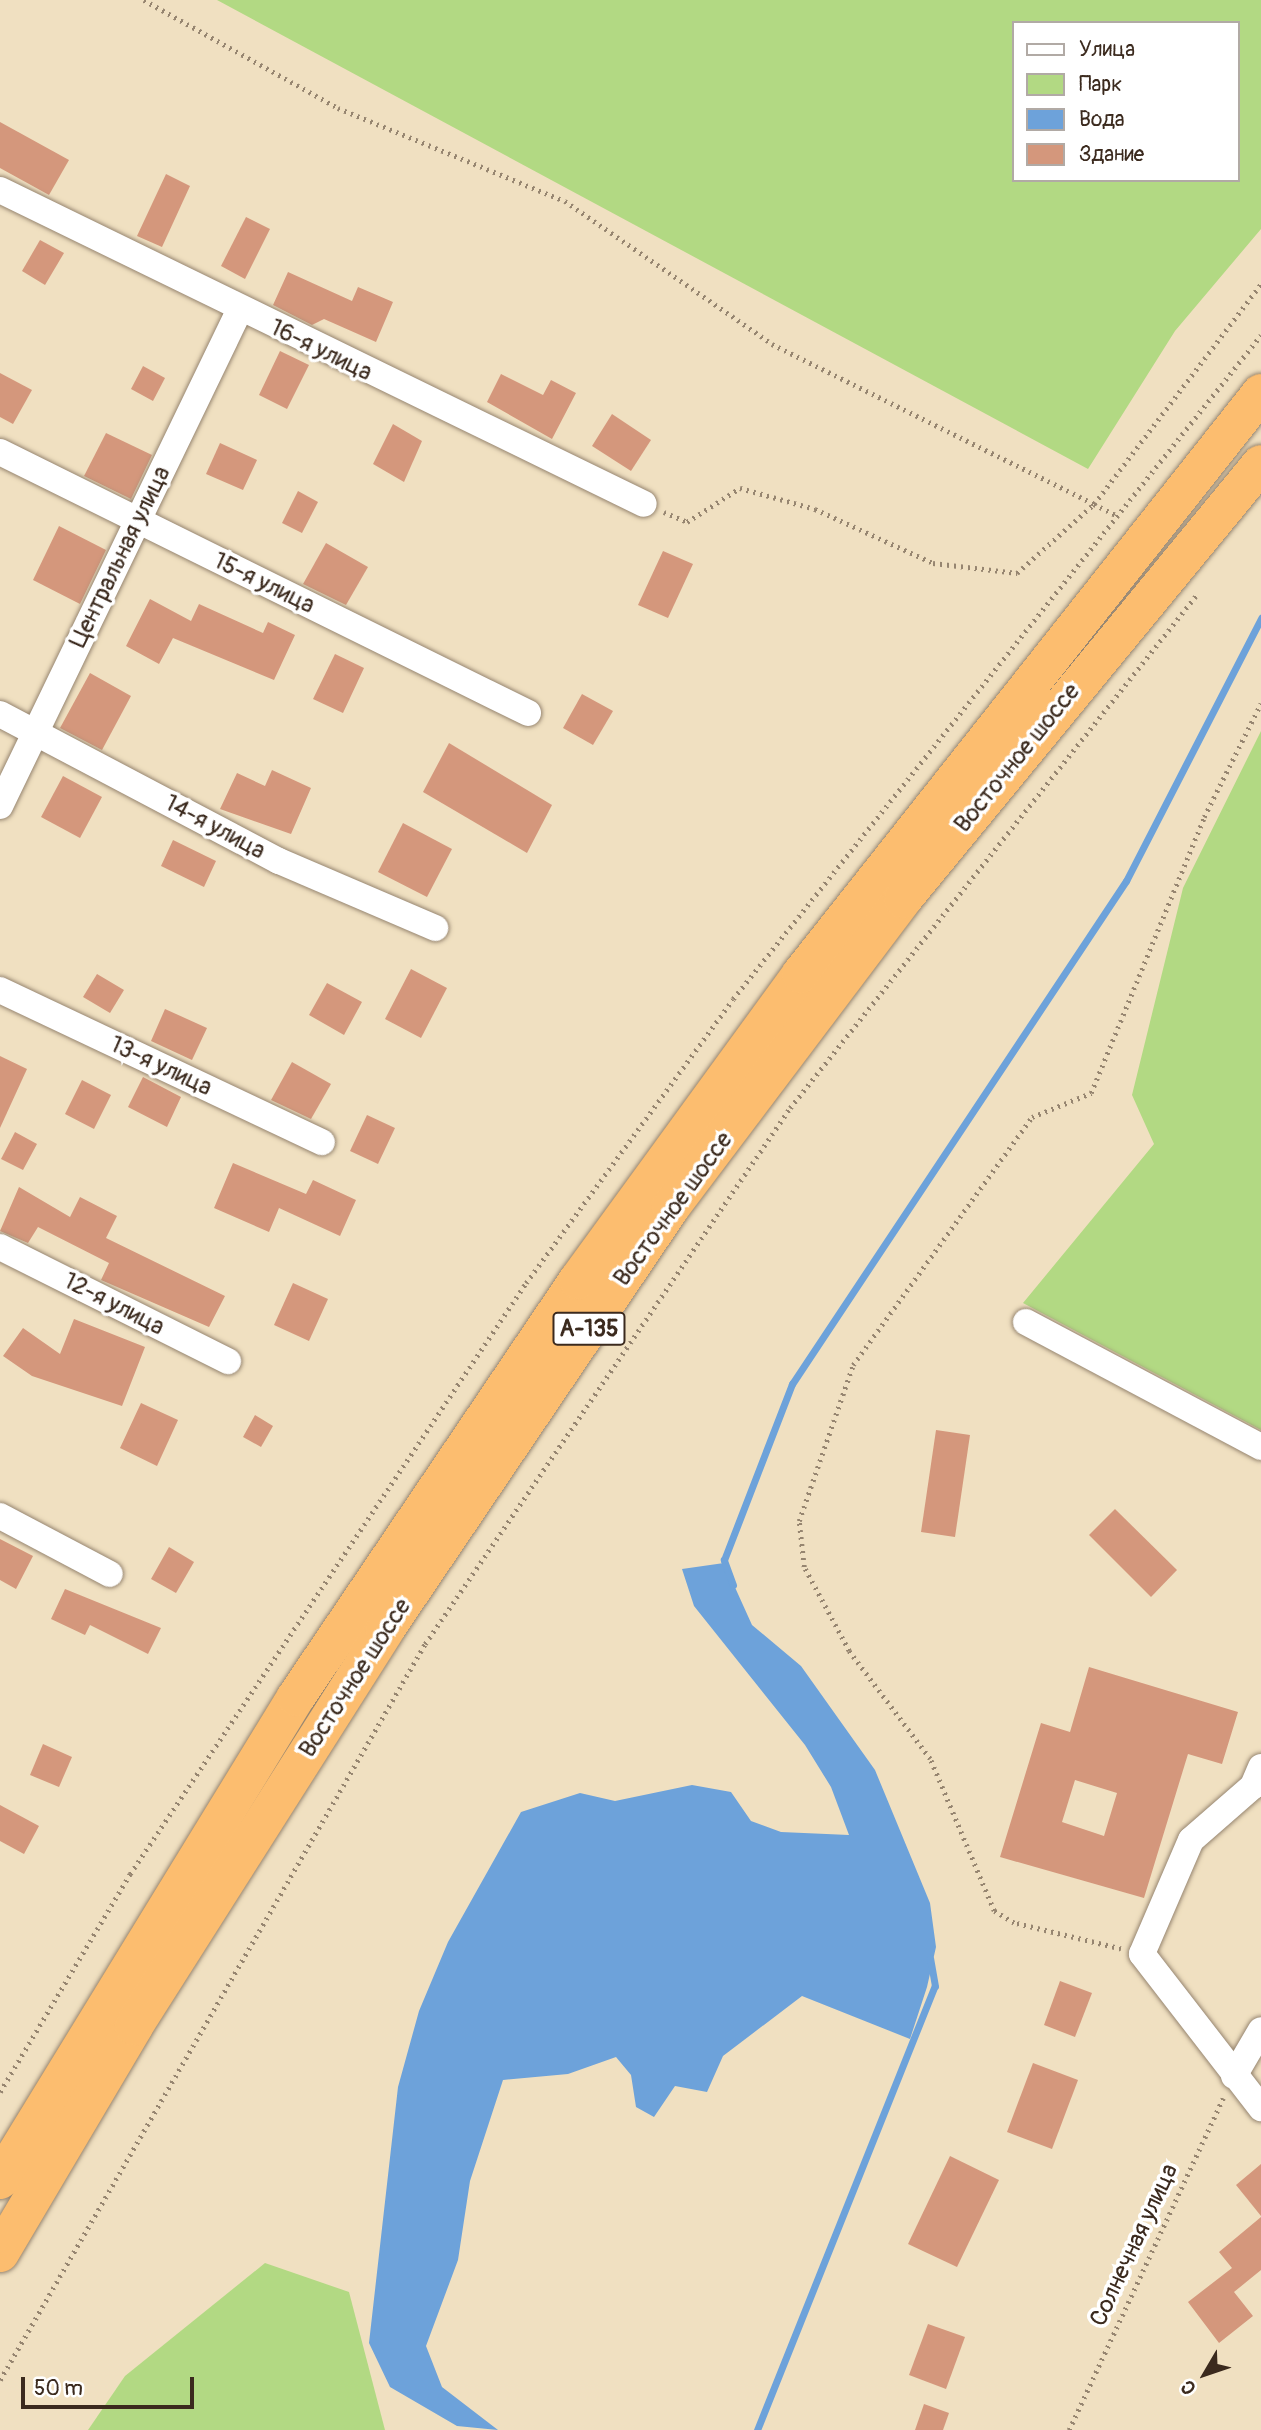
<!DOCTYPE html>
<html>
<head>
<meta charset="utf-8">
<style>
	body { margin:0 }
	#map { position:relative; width:1261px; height:2430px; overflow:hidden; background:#f0e0c1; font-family:Pangolin,sans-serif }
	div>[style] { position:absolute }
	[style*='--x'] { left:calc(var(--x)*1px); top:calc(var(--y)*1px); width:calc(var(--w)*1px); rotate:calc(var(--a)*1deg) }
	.green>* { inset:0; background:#b2d983 }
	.water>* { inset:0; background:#6da2da }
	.stream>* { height:7px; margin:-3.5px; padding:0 3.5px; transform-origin:3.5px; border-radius:3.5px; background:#6da2da }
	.building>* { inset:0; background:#d4977c }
	.path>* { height:4.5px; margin-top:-2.25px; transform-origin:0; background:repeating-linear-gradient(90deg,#968570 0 2px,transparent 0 7px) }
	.roads { filter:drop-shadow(0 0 2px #968570) drop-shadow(0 0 2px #968570) }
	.minor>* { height:26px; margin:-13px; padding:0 13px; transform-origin:13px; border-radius:13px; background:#fff }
	.highway>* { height:38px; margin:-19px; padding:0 19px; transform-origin:19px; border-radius:19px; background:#fcbd6f }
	span { translate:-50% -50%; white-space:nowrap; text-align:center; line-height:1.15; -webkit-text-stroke:7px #fff; paint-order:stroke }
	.shield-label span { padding:2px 5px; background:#fff; border:2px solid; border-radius:5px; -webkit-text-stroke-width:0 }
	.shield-label { font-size:23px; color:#3b2a1e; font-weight:700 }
	.street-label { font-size:24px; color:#3b2a1e }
	.legend { position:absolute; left:1012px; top:21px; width:228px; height:161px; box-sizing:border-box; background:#fff; border:2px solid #b1aaa5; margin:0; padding:9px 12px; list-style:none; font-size:21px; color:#3b2a1e }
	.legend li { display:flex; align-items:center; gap:14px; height:35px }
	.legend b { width:35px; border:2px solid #b1aaa5 }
	.north { position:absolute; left:1170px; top:2339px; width:70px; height:70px; -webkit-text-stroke:5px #fff; paint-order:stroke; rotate:231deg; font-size:19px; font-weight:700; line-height:28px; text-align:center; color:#3b2a1e }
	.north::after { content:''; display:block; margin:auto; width:24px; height:32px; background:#3b2a1e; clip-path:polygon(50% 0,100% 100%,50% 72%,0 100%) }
	.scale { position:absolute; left:21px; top:2377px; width:173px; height:32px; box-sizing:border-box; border:4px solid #3b2a1e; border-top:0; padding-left:9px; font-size:21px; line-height:24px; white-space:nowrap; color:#3b2a1e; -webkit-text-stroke:5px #fff; paint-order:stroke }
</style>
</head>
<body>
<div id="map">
	<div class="green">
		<i style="clip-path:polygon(evenodd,217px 0,1261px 0,1261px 229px,1175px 331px,1088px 469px,217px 0,1014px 23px,1238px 23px,1238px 180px,1014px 180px,1014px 23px)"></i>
		<i style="clip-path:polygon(1261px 731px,1261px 1430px,1023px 1303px,1154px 1144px,1132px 1095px,1183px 888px)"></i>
		<i style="clip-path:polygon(265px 2263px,349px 2292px,385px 2430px,88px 2430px,125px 2376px)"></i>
	</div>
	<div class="water">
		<i style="clip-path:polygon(724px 1563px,752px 1625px,801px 1666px,875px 1770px,930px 1903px,936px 1947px,927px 1987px,910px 2039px,802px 1996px,723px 2056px,707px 2092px,675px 2086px,654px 2117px,636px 2107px,631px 2075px,616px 2057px,568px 2074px,503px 2080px,470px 2181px,458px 2260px,426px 2346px,442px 2387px,498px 2430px,457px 2426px,390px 2387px,369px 2343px,398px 2087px,419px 2011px,448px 1942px,521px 1812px,580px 1793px,615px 1801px,692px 1785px,731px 1792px,751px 1821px,781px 1832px,849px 1835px,831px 1787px,805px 1745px,694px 1606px,682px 1569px)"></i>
	</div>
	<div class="stream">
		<i style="--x:733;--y:1585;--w:27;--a:-110"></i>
		<i style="--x:724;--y:1560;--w:189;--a:-68.9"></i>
		<i style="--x:792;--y:1384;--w:604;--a:-56.42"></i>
		<i style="--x:1126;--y:881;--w:296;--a:-62.8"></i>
		<i style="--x:757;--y:2430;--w:478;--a:-68.2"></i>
		<i style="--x:935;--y:1986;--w:28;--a:-100"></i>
	</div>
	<div class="building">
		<i style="clip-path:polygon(0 122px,69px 160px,49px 195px,0 168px)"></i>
		<i style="clip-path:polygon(166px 174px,190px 186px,162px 247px,137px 236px)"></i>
		<i style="clip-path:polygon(246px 217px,270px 229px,245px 279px,221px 266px)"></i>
		<i style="clip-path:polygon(40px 240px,64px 253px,45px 285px,22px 271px)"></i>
		<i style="clip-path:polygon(288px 272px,352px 301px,358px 287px,393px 302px,376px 342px,324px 319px,312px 325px,273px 305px)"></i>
		<i style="clip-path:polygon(280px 351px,309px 365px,287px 409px,259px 395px)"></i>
		<i style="clip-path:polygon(143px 366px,165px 378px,153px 401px,131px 389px)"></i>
		<i style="clip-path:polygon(0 373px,32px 390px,13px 424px,0 417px)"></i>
		<i style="clip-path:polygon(501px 374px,543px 395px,551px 380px,576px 393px,552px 439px,487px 402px)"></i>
		<i style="clip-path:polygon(612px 414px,651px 440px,631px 471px,592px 446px)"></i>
		<i style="clip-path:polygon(393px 424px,422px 441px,404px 482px,373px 464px)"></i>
		<i style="clip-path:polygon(106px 433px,152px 455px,131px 499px,84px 476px)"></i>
		<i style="clip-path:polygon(220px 443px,257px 460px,243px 490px,206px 474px)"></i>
		<i style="clip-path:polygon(298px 491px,318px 502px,302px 533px,282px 523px)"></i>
		<i style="clip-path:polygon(59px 526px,106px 550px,80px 604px,33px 580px)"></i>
		<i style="clip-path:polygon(326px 543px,368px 567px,346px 605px,303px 584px)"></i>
		<i style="clip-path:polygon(663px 551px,693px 564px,668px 618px,638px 605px)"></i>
		<i style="clip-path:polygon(150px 599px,191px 621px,199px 604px,263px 633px,268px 622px,295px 635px,274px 680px,173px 638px,159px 664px,126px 646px)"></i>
		<i style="clip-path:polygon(335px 654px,364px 668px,343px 713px,313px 699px)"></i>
		<i style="clip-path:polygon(90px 673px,131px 696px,102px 750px,60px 728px)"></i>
		<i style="clip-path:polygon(582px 694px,613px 711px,593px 745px,563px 728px)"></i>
		<i style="clip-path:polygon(449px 743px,552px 805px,527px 853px,423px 792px)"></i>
		<i style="clip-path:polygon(272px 770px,311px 788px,291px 834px,220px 809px,237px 773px,265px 786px)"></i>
		<i style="clip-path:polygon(63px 776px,102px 797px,80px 838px,41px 817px)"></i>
		<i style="clip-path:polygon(403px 823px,452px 849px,427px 897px,378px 872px)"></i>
		<i style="clip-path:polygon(173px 840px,216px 861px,204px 887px,161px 866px)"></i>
		<i style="clip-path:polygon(411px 969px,447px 988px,421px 1038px,385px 1019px)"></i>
		<i style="clip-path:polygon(97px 974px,124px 990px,110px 1013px,83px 997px)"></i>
		<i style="clip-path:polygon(327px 983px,362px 1002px,344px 1035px,309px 1015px)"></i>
		<i style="clip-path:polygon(165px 1009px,207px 1028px,192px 1060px,151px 1041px)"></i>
		<i style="clip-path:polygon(0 1056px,27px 1069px,0 1128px)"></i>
		<i style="clip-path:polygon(292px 1062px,331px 1084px,311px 1119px,271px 1100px)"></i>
		<i style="clip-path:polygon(143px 1077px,181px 1097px,167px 1127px,128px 1107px)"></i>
		<i style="clip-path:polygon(82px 1080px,111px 1095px,94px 1129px,65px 1114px)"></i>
		<i style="clip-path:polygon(367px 1115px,395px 1128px,378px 1164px,350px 1151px)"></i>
		<i style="clip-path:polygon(15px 1132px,37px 1144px,23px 1170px,1px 1159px)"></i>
		<i style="clip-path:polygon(233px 1163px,306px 1194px,313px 1180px,356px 1200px,340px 1236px,279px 1208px,269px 1232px,214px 1208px)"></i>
		<i style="clip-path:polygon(19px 1187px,70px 1217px,80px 1197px,117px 1216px,106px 1238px,225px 1296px,209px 1327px,101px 1280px,109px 1263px,38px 1227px,28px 1243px,0 1231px)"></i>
		<i style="clip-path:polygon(293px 1283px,328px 1299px,309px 1341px,274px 1325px)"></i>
		<i style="clip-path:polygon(74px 1319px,145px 1347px,122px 1406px,32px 1376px,3px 1356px,23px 1328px,60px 1354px)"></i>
		<i style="clip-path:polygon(141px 1403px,178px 1420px,157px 1466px,120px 1448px)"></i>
		<i style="clip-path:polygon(255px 1415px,273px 1426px,261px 1447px,243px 1437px)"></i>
		<i style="clip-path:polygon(936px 1430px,970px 1435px,955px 1537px,921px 1532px)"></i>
		<i style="clip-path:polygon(1115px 1509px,1177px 1570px,1151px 1597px,1089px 1535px)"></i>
		<i style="clip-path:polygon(0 1539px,33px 1556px,16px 1589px,0 1580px)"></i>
		<i style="clip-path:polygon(169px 1547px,194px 1562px,176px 1593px,151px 1579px)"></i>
		<i style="clip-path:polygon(65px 1589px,161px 1628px,148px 1654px,90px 1625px,85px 1635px,51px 1619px)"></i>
		<i style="clip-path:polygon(evenodd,1089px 1667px,1238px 1712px,1222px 1764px,1188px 1754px,1144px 1898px,1000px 1857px,1041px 1723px,1070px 1732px,1089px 1667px,1075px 1780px,1117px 1793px,1104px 1836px,1062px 1822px,1075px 1780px)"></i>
		<i style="clip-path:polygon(43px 1744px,72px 1757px,59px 1787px,30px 1775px)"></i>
		<i style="clip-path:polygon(0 1805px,39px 1826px,24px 1854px,0 1841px)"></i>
		<i style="clip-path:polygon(1060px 1981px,1092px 1993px,1075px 2037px,1044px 2025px)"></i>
		<i style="clip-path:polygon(1033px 2063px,1078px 2080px,1052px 2149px,1007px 2132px)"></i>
		<i style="clip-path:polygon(950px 2156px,999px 2180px,957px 2267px,908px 2244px)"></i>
		<i style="clip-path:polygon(1261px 2164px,1261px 2216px,1236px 2185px)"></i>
		<i style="clip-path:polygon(1261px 2217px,1261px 2270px,1234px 2292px,1253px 2316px,1219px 2343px,1188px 2302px,1232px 2268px,1219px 2252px)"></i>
		<i style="clip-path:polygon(928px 2324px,965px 2337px,946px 2389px,909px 2375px)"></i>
		<i style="clip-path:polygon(924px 2404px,949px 2413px,943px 2430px,915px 2430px)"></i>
	</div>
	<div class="path">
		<i style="--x:144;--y:0;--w:222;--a:29.1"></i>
		<i style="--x:338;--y:108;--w:245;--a:22.3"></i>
		<i style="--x:565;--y:201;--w:252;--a:34.6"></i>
		<i style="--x:772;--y:344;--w:360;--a:26.4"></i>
		<i style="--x:1094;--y:504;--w:276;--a:-52.8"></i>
		<i style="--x:664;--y:512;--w:25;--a:23"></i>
		<i style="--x:687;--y:522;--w:63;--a:-32.7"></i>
		<i style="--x:740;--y:488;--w:78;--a:15.6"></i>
		<i style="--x:815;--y:509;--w:130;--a:24.6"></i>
		<i style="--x:933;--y:563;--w:85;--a:6.8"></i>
		<i style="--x:1017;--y:573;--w:103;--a:-41.9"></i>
		<i style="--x:1094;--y:504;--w:25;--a:27"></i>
		<i style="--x:1121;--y:1949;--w:110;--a:-166.3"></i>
		<i style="--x:1014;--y:1923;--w:23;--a:-149"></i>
		<i style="--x:994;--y:1911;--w:165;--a:-112.8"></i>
		<i style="--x:930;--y:1759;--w:135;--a:-126.9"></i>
		<i style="--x:849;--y:1651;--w:95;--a:-118.2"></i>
		<i style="--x:804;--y:1567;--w:46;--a:-96.2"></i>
		<i style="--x:799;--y:1521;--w:165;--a:-70.9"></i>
		<i style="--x:853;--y:1365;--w:306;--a:-54.2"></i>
		<i style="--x:1032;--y:1117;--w:64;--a:-22.1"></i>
		<i style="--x:1091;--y:1093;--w:298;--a:-67.7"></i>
		<i style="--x:1204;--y:817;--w:127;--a:-63.4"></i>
		<i style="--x:0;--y:2092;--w:254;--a:-59.2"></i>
		<i style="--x:130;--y:1874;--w:711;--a:-56.18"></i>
		<i style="--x:526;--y:1283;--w:351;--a:-53.9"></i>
		<i style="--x:733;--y:999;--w:848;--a:-51.51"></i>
		<i style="--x:0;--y:2380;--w:850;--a:-60"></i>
		<i style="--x:425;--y:1644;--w:648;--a:-55.75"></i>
		<i style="--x:790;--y:1108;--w:657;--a:-51.61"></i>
		<i style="--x:1069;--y:2430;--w:366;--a:-65.1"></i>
	</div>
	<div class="roads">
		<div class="minor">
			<i style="--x:0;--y:190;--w:716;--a:25.99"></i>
			<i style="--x:0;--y:452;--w:589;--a:26.3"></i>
			<i style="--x:0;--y:714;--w:315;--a:27.8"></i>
			<i style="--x:279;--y:861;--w:170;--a:23.2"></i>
			<i style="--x:0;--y:806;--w:552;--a:-64.22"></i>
			<i style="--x:0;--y:990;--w:356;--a:25.3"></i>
			<i style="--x:0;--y:1247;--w:255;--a:26.6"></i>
			<i style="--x:1026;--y:1322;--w:266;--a:28"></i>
			<i style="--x:0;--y:1516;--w:124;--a:27.8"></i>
			<i style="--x:1261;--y:1767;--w:21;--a:113"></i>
			<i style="--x:1253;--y:1786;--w:82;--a:138.9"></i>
			<i style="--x:1191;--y:1840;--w:124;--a:113.3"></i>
			<i style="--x:1142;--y:1954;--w:195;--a:52.3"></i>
			<i style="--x:1234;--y:2076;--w:53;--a:-59.6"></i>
		</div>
		<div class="highway">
			<i style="--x:0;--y:2180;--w:566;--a:-58.5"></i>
			<i style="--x:296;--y:1697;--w:503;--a:-55.93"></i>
			<i style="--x:578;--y:1280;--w:379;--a:-53.9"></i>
			<i style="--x:801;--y:974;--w:741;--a:-51.63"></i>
			<i style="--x:0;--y:2253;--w:264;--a:-59.4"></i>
			<i style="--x:134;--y:2026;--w:469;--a:-57.6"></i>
			<i style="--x:385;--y:1630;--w:511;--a:-55.94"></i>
			<i style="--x:671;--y:1207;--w:386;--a:-53"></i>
			<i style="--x:903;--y:899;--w:563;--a:-50.55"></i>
		</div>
	</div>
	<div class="shield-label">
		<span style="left:589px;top:1329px">А-135</span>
	</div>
	<div class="street-label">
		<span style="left:321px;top:350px;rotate:26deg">16-я улица</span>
		<span style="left:120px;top:557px;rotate:-64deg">Центральная улица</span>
		<span style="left:264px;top:583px;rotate:26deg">15-я улица</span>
		<span style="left:1017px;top:758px;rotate:-51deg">Восточное шоссе</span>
		<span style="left:215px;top:827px;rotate:28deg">14-я улица</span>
		<span style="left:161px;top:1066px;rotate:25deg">13-я улица</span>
		<span style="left:673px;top:1209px;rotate:-54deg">Восточное шоссе</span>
		<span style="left:114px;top:1304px;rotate:27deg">12-я улица</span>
		<span style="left:355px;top:1678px;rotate:-57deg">Восточное шоссе</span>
		<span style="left:1134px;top:2245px;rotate:-65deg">Солнечная улица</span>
	</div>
	<ul class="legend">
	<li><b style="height:9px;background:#fff"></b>Улица</li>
	<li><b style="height:19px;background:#b2d983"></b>Парк</li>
	<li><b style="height:19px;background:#6da2da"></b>Вода</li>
	<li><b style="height:19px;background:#d4977c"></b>Здание</li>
	</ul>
	<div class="north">С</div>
	<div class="scale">50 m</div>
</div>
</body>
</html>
